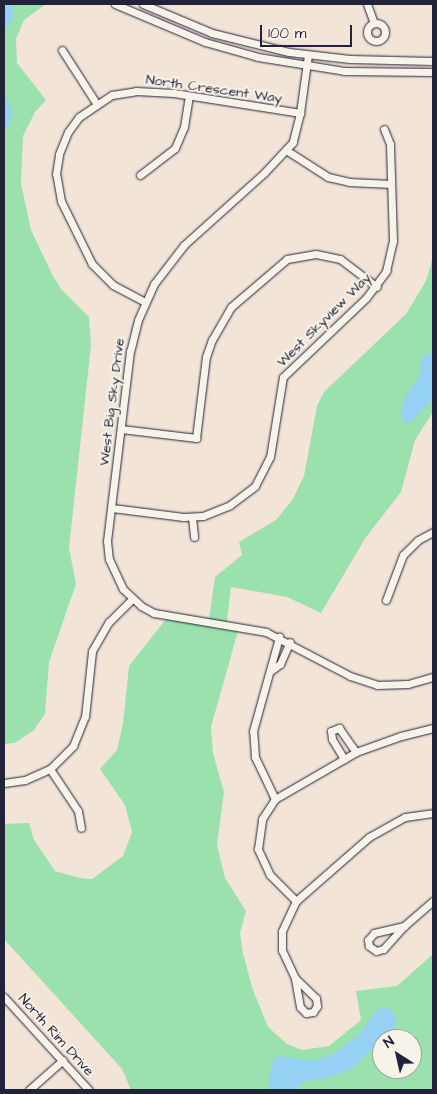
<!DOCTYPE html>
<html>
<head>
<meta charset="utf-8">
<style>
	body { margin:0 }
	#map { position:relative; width:437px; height:1094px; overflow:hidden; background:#f3e4d8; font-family:"Architects Daughter",sans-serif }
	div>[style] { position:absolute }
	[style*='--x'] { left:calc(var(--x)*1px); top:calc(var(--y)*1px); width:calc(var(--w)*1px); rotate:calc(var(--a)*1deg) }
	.green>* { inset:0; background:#9be1ae }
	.water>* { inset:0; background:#95d0f5 }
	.roads { filter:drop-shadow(0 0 1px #22223b) drop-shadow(0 0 1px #22223b) }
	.minor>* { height:7px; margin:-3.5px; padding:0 3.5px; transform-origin:3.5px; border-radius:3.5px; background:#f7f3e8 }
	.minor>.ring { margin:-3.5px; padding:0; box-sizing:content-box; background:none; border:7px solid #f7f3e8; border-radius:50% }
	span { translate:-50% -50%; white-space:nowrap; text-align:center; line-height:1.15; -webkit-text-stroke:4px #f7f3e8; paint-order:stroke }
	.street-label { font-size:14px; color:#22223b }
	.frame { position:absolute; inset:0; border:5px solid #22223b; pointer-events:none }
	.north { position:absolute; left:372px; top:1029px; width:50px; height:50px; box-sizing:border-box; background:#f7f3e8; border:1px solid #a29fa3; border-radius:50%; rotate:325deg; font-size:14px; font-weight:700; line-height:20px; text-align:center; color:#22223b }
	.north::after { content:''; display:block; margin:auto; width:18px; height:22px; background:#22223b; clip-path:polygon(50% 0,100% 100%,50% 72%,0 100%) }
	.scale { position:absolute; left:260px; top:25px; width:92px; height:22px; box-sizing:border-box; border:2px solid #22223b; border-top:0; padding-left:6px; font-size:15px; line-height:18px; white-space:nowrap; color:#22223b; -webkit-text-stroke:4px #f7f3e8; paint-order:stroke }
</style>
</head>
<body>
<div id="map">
	<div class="green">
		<i style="clip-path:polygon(4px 4px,46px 4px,24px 20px,16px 39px,17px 63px,46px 100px,35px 112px,23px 136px,21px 183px,31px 230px,52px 274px,61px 289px,89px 317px,91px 345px,69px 548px,76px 584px,49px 662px,45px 714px,34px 730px,15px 743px,4px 744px)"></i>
		<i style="clip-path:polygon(evenodd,432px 77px,433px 412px,415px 440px,401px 492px,366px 537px,321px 613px,287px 597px,231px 587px,226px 630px,238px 631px,211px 727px,213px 753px,224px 792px,217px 845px,225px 878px,246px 911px,240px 933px,243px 954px,253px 990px,268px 1027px,287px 1044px,302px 1050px,329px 1046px,361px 1020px,356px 991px,397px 986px,433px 954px,433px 1090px,131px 1090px,122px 1069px,4px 939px,4px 824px,29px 823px,34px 840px,55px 871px,80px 878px,92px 879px,123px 856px,132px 832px,125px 805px,100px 769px,117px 750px,123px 724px,129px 666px,170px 614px,209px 619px,215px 577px,242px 555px,239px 542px,276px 520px,293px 499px,304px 476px,317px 406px,324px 392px,406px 314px,426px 281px,432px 260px,432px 77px,382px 1039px,412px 1039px,412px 1069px,382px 1069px,382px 1039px)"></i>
	</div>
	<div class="water">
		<i style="clip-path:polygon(4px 4px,12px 4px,13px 17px,4px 32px)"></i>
		<i style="clip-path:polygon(4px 92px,12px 113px,9px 126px,4px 129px)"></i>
		<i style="clip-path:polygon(433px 352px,433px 399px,410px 423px,404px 423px,401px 412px,404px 399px,420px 376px,421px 358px)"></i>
		<i style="clip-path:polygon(384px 1006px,394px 1013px,396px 1025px,353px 1068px,331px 1077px,306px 1081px,293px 1090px,268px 1090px,272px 1062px,279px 1056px,312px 1061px,332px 1055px,359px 1035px,376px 1011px)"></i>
	</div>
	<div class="roads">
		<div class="minor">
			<i style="--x:115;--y:4;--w:98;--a:22.9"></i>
			<i style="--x:205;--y:42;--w:55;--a:15.8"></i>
			<i style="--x:258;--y:57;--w:87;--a:9.2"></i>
			<i style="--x:344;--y:71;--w:89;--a:0.6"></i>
			<i style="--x:143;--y:4;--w:75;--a:22.8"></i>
			<i style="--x:212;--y:33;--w:79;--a:13.9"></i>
			<i style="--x:289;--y:52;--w:61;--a:6.5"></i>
			<i style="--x:350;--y:59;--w:83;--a:1.4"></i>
			<i style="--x:367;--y:4;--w:20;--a:70"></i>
			<i class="ring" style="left:367px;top:23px;width:11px;height:11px"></i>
			<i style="--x:62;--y:50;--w:63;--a:57.3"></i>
			<i style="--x:308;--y:55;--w:59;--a:97.9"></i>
			<i style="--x:300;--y:113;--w:30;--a:104"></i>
			<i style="--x:293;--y:142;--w:42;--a:133.1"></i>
			<i style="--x:264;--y:173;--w:108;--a:138"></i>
			<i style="--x:184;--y:245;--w:49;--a:127.6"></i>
			<i style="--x:154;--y:284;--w:39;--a:114"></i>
			<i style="--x:138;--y:320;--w:32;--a:104"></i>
			<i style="--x:130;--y:351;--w:191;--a:96.9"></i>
			<i style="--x:107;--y:541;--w:18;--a:84"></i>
			<i style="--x:109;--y:559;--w:33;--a:65"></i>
			<i style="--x:123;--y:589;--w:25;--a:43"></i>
			<i style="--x:141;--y:606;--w:15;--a:28"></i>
			<i style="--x:154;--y:613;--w:114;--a:9.6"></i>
			<i style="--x:266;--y:632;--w:95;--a:27.6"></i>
			<i style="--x:350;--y:676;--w:28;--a:18"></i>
			<i style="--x:377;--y:685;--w:31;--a:-2"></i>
			<i style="--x:408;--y:684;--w:26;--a:-16"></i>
			<i style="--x:286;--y:150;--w:50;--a:32.7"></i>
			<i style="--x:328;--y:177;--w:22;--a:13"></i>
			<i style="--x:349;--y:182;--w:42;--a:2.7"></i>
			<i style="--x:140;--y:175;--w:44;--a:-37.6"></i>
			<i style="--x:175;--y:148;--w:23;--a:-67"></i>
			<i style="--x:184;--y:127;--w:31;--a:-81"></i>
			<i style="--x:145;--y:302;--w:36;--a:-152"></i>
			<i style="--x:113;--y:285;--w:30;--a:-135"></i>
			<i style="--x:92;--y:264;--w:70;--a:-116.2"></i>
			<i style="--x:61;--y:201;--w:27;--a:-100"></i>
			<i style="--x:56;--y:174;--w:20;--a:-81"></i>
			<i style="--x:59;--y:154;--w:24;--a:-68"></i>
			<i style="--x:68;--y:132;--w:19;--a:-54"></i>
			<i style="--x:79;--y:117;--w:40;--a:-34"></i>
			<i style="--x:112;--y:95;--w:24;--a:-9"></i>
			<i style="--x:136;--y:91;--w:38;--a:3"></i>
			<i style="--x:174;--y:93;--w:128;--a:9"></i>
			<i style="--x:121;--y:429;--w:76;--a:6.8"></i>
			<i style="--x:196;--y:438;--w:82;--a:-83"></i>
			<i style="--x:206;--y:357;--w:18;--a:-71"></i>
			<i style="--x:212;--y:340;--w:38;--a:-60"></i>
			<i style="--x:231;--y:307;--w:74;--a:-40.6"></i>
			<i style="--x:287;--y:259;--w:29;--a:-10"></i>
			<i style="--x:316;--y:254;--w:25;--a:12"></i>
			<i style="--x:340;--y:259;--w:46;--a:37.1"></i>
			<i style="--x:112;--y:508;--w:72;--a:7.2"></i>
			<i style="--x:183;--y:517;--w:20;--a:-3"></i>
			<i style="--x:203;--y:516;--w:29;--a:-22"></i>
			<i style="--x:230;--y:505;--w:31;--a:-37"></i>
			<i style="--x:255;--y:486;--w:33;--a:-63"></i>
			<i style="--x:270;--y:457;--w:81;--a:-80.8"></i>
			<i style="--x:283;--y:377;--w:115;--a:-43.6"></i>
			<i style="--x:366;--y:298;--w:34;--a:-53"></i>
			<i style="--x:386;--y:271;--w:31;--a:-77"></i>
			<i style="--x:393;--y:241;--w:97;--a:-91.8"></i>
			<i style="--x:390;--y:144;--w:16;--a:-112"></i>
			<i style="--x:192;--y:517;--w:20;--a:84"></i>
			<i style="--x:386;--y:600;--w:48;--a:-69.3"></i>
			<i style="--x:403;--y:555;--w:21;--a:-45"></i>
			<i style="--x:418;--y:540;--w:17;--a:-28"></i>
			<i style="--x:272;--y:670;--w:10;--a:-37"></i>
			<i style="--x:280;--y:664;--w:24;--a:-66"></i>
			<i style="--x:344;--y:759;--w:23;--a:-121"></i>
			<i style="--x:332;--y:739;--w:8;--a:-97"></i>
			<i style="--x:331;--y:731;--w:9;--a:-21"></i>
			<i style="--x:339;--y:728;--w:29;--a:55"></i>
			<i style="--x:50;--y:769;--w:50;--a:56.3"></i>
			<i style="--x:78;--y:811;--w:17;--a:80"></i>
			<i style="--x:4;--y:783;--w:21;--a:-8"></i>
			<i style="--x:25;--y:780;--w:27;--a:-24"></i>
			<i style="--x:50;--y:769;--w:33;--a:-45"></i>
			<i style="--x:73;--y:746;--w:31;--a:-68"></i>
			<i style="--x:85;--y:717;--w:66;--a:-83.9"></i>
			<i style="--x:92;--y:651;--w:34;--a:-60"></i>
			<i style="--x:109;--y:622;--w:33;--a:-45"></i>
			<i style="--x:275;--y:799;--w:47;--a:-115.5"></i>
			<i style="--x:255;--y:757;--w:26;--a:-94"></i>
			<i style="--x:253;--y:731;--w:98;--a:-74.5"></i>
			<i style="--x:296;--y:901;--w:37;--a:-135"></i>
			<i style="--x:270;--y:875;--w:29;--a:-115"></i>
			<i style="--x:258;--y:849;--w:30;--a:-82"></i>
			<i style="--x:262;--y:819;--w:24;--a:-57"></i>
			<i style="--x:275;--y:799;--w:94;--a:-30.1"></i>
			<i style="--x:356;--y:752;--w:48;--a:-19.6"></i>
			<i style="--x:401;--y:736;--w:33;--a:-14"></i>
			<i style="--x:404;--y:926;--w:31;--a:132"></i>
			<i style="--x:383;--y:949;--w:7;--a:164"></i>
			<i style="--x:376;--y:951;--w:9;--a:-144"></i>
			<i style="--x:369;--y:946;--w:6;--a:-99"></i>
			<i style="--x:368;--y:940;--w:9;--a:-49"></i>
			<i style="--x:374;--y:933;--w:31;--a:-13"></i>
			<i style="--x:404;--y:926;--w:38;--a:-41"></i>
			<i style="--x:295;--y:978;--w:31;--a:-115"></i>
			<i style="--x:282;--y:950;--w:19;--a:-90"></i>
			<i style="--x:282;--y:931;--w:33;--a:-65"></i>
			<i style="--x:296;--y:901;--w:97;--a:-41.2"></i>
			<i style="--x:369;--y:837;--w:41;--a:-29.1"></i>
			<i style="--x:405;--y:817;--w:28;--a:-8"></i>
			<i style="--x:295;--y:978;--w:29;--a:44"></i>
			<i style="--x:316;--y:998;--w:8;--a:83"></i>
			<i style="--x:317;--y:1006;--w:7;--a:124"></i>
			<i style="--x:313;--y:1012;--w:7;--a:172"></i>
			<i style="--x:306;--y:1013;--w:8;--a:-135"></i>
			<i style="--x:300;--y:1007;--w:29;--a:-100"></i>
			<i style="--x:4;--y:997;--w:126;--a:47.6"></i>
			<i style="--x:29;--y:1090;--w:45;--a:-41.4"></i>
		</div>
	</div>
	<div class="street-label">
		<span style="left:214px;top:89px;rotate:8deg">North Crescent Way</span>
		<span style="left:324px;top:320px;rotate:-45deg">West Skyview Way</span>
		<span style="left:112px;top:402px;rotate:-83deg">West Big Sky Drive</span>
		<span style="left:56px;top:1035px;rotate:48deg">North Rim Drive</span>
	</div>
	<div class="frame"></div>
	<div class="north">N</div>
	<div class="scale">100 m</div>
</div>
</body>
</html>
